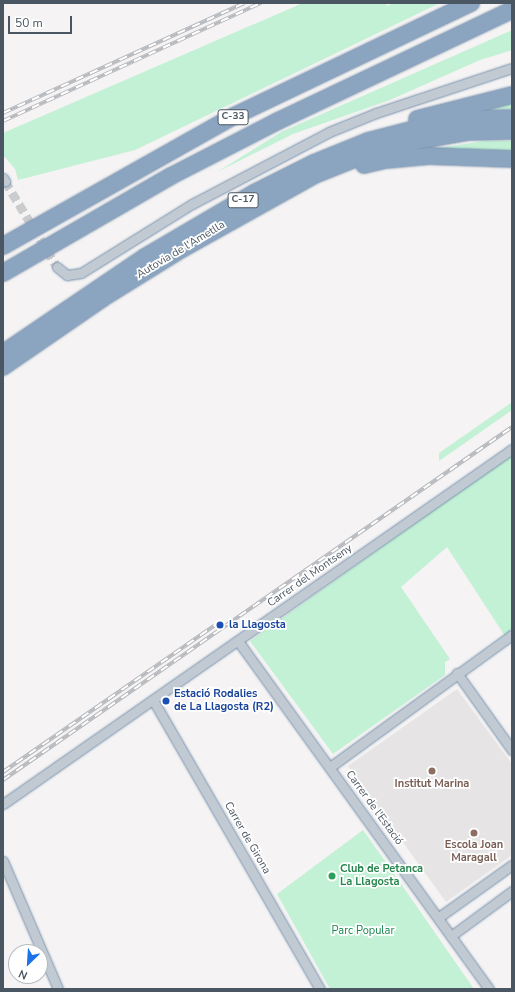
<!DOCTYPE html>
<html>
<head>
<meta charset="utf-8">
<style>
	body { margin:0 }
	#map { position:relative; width:515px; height:992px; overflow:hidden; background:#f5f3f3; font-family:"Nunito Sans",sans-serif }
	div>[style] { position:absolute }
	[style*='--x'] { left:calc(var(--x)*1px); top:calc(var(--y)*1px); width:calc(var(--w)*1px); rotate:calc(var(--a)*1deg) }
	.education>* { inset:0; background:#e6e4e5 }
	.green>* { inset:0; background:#c3f1d5 }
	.street-tunnel>* { height:9px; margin-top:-4.5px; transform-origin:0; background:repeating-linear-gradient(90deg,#caccce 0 9px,transparent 0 13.5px) }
	.roads { filter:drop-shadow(0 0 1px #7690ad) drop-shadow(0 0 1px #7690ad) }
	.street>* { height:9px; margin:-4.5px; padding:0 4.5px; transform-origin:4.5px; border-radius:4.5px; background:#c1cad2 }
	.highway>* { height:16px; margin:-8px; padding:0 8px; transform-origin:8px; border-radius:8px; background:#8ba5c1 }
	.rail>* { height:4px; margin-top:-2px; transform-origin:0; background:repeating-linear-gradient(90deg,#fff 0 8px,#b5b8bd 0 16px); box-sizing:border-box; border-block:1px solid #b5b8bd }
	.dots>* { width:11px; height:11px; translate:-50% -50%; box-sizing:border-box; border:2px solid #fff; border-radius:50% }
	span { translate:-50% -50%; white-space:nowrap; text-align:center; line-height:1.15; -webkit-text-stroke:3.5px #fff; paint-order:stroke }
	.shield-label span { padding:1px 3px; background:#fff; border:1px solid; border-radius:3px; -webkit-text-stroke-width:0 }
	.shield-label { font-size:10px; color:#4a5661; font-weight:700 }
	.street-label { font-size:11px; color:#4a5661 }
	.transit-label { font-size:11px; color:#164399; font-weight:700 }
	.left { translate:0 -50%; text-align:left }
	.education-label { font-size:11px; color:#785e54; font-weight:700 }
	.leisure-label { font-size:11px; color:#27864d; font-weight:700 }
	.park-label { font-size:11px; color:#17864f }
	.frame { position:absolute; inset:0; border:4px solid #4a5661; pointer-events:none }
	.north { position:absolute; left:8px; top:944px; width:40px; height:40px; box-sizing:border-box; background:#fff; border:1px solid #b7bbc0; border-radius:50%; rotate:205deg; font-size:11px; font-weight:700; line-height:16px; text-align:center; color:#4a5661 }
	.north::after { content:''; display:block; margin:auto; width:14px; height:18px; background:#1a73e8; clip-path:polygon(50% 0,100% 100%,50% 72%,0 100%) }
	.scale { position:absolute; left:8px; top:16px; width:64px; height:18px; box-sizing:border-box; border:2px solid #4a5661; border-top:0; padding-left:5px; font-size:12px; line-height:14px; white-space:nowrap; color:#4a5661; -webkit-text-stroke:3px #fff; paint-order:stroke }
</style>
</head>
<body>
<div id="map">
	<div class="education">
		<i style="clip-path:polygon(457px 689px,512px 764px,512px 855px,446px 902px,348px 766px)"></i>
	</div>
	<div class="green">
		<i style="clip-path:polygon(303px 3px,386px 3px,387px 6px,394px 3px,440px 3px,135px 150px,18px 180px,15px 169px,3px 155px,3px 133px)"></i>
		<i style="clip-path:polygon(512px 30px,512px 50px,480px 60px,390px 100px,293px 134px,217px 172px,281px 132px)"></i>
		<i style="clip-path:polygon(512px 101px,512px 109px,465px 111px)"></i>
		<i style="clip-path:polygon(485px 141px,512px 141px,512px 155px,418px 151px)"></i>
		<i style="clip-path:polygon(512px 402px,512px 410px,439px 461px,439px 453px)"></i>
		<i style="clip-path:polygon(512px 454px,512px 630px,505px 636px,447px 547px,401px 587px,450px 659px,445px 662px,445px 675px,333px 754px,250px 641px)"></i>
		<i style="clip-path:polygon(363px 830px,390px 868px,474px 989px,330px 989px,277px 894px)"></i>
	</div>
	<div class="street-tunnel">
		<i style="--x:5;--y:181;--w:100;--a:58.8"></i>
	</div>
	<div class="roads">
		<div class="street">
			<i style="--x:3;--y:178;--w:4;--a:56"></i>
			<i style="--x:57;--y:267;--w:13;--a:39"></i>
			<i style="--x:67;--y:275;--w:14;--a:-8"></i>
			<i style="--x:81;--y:273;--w:131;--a:-31.9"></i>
			<i style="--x:192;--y:204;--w:155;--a:-27.7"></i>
			<i style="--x:329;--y:132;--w:51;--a:-22"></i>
			<i style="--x:376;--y:113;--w:143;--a:-18.3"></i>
			<i style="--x:238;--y:641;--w:429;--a:54.2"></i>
			<i style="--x:457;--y:673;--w:95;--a:54.5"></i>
			<i style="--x:153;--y:700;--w:334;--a:60"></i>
			<i style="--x:330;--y:767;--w:225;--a:-36"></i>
			<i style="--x:3;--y:804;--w:621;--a:-34.89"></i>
			<i style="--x:3;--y:861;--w:139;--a:66.7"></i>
			<i style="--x:439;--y:917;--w:90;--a:-35.5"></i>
			<i style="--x:451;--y:936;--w:76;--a:-36.4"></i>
		</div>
		<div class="highway">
			<i style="--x:417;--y:119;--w:98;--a:-14.2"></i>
			<i style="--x:364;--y:165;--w:23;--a:-13"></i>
			<i style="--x:386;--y:160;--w:43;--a:-5.3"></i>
			<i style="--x:429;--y:156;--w:83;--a:2.1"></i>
			<i style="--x:3;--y:246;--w:265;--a:-29.4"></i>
			<i style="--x:234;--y:116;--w:263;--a:-25.5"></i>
			<i style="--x:3;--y:273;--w:194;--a:-30"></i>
			<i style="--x:171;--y:176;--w:120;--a:-27.2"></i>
			<i style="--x:278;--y:121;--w:259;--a:-25.4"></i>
			<i style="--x:3;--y:353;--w:171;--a:-34.1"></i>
			<i style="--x:145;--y:257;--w:126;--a:-30.4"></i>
			<i style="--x:254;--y:193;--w:67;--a:-26.6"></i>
			<i style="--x:314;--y:163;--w:58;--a:-22.2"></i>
			<i style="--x:368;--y:141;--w:52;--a:-14.6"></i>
			<i style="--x:418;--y:128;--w:64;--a:-8.1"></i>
			<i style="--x:481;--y:119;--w:31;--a:-2"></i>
			<i style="--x:3;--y:367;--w:121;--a:-34.6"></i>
			<i style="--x:103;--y:298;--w:93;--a:-31.8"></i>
			<i style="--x:182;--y:249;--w:154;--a:-29.1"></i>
			<i style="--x:317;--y:174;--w:62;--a:-21.6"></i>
			<i style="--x:375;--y:151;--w:30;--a:-15"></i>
			<i style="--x:404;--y:143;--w:64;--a:-9.9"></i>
			<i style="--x:467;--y:132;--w:45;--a:-1.3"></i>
		</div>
	</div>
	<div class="rail">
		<i style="--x:3;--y:113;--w:265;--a:-24.5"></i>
		<i style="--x:3;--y:121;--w:284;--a:-24.6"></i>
		<i style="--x:3;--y:772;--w:257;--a:-34.7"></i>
		<i style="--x:3;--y:780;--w:619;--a:-34.74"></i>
	</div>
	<div class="dots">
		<i style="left:220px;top:625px;background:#1a4fb4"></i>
		<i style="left:166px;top:701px;background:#1a4fb4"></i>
		<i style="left:432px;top:771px;background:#8d6e63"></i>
		<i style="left:474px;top:833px;background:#8d6e63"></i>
		<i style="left:332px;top:876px;background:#2e9e5b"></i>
	</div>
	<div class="shield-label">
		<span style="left:233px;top:117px">C-33</span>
		<span style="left:243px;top:200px">C-17</span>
	</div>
	<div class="street-label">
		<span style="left:181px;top:250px;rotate:-31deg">Autovia de l'Ametlla</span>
		<span style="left:310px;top:576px;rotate:-35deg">Carrer del Montseny</span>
		<span style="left:374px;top:808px;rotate:54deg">Carrer de l'Estació</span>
		<span style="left:247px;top:838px;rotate:60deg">Carrer de Girona</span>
	</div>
	<div class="transit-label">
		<span class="left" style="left:229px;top:625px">la Llagosta</span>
		<span class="left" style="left:174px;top:701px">Estació Rodalies<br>de La Llagosta (R2)</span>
	</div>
	<div class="education-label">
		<span style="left:432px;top:784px">Institut Marina</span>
		<span style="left:474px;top:852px">Escola Joan<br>Maragall</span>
	</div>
	<div class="leisure-label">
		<span class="left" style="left:340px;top:876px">Club de Petanca<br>La Llagosta</span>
	</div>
	<div class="park-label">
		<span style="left:363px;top:931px">Parc Popular</span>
	</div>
	<div class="frame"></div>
	<div class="north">N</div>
	<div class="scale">50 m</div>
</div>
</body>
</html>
